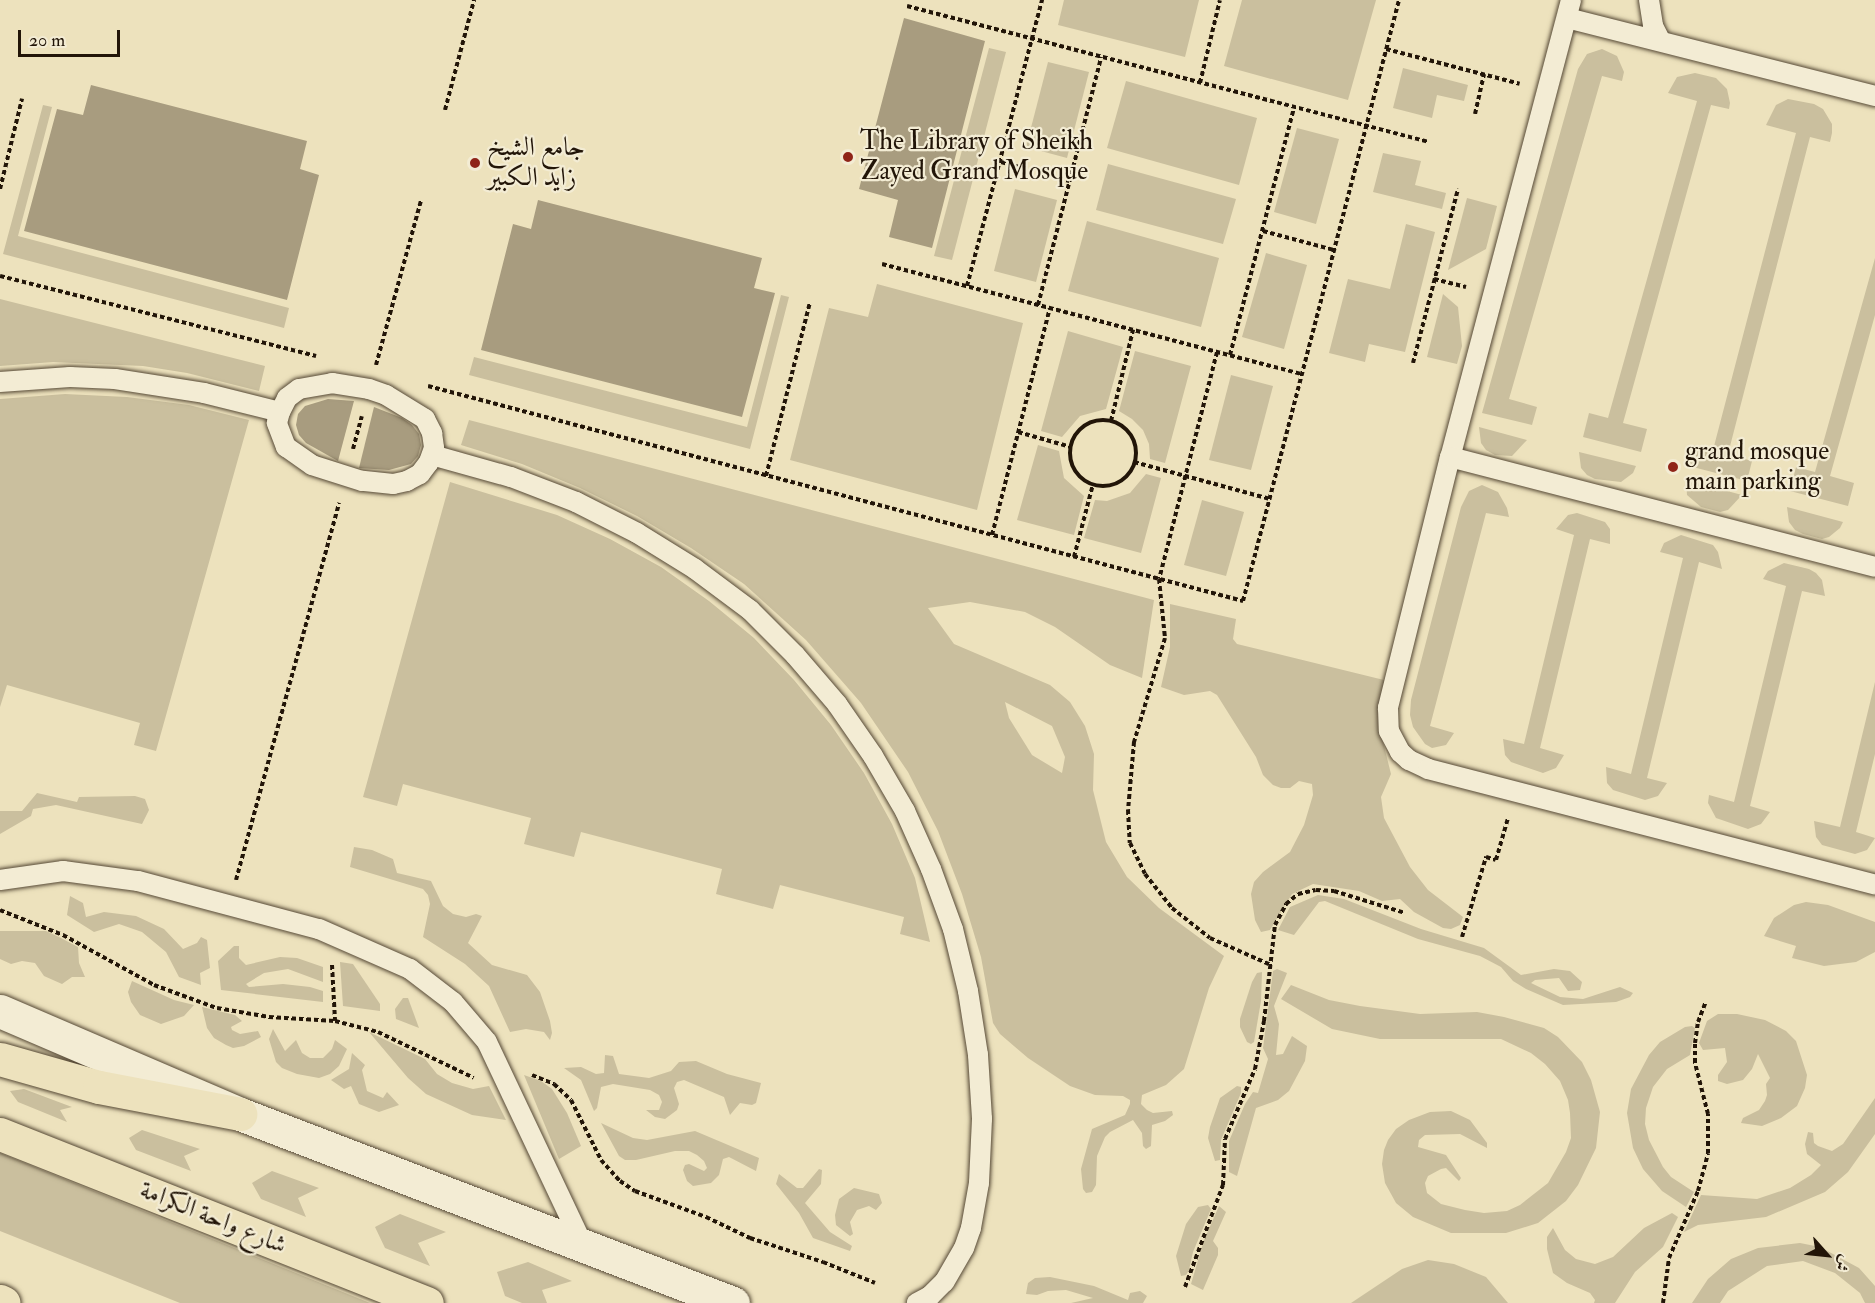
<!DOCTYPE html>
<html>
<head>
<meta charset="utf-8">
<style>
	body { margin:0 }
	#map { position:relative; width:1875px; height:1303px; overflow:hidden; background:#ede2bd; font-family:"IM FELL Double Pica",Amiri,serif }
	div>[style] { position:absolute }
	[style*='--x'] { left:calc(var(--x)*1px); top:calc(var(--y)*1px); width:calc(var(--w)*1px); rotate:calc(var(--a)*1deg) }
	.green>* { inset:0; background:#cabf9e }
	.water>* { inset:0; background:#a89c7f }
	.path>* { height:4px; margin-top:-2px; transform-origin:0; background:repeating-linear-gradient(90deg,#221508 0 4.5px,transparent 0 7.5px) }
	.path>.ring { margin:-2px; padding:0; box-sizing:content-box; background:none; border:4px solid #221508; border-radius:50% }
	.roads { filter:drop-shadow(0 0 2px #554835) drop-shadow(0 0 2px #554835) }
	.lane>* { height:20px; margin:-10px; padding:0 10px; transform-origin:10px; border-radius:10px; background:#f3ecd4 }
	.secondary>* { height:33px; margin:-16.5px; padding:0 16.5px; transform-origin:16.5px; border-radius:16.5px; background:#f3ecd4 }
	.highway>* { height:33px; margin:-16.5px; padding:0 16.5px; transform-origin:16.5px; border-radius:16.5px; background:#ede2bd }
	.dots>* { width:16px; height:16px; translate:-50% -50%; box-sizing:border-box; border:3px solid #f3ecd4; border-radius:50% }
	span { translate:-50% -50%; white-space:nowrap; text-align:center; line-height:1.15; -webkit-text-stroke:4.5px #f3ecd4; paint-order:stroke }
	.poi-label { font-size:26px; color:#221508 }
	.left { translate:0 -50%; text-align:left }
	.street-label { font-size:26px; color:#221508 }
	.north { position:absolute; left:1797px; top:1225px; width:60px; height:60px; -webkit-text-stroke:4px #f3ecd4; paint-order:stroke; rotate:117deg; font-size:16px; font-weight:700; line-height:24px; text-align:center; color:#221508 }
	.north::after { content:''; display:block; margin:auto; width:21px; height:27px; background:#221508; clip-path:polygon(50% 0,100% 100%,50% 72%,0 100%) }
	.scale { position:absolute; left:18px; top:30px; width:102px; height:27px; box-sizing:border-box; border:3px solid #221508; border-top:0; padding-left:8px; font-size:18px; line-height:21px; white-space:nowrap; color:#221508; -webkit-text-stroke:4px #f3ecd4; paint-order:stroke }
</style>
</head>
<body>
<div id="map">
	<div class="green">
		<i style="clip-path:polygon(1064px 0,1199px 0,1185px 57px,1058px 25px)"></i>
		<i style="clip-path:polygon(1242px 0,1376px 0,1348px 100px,1224px 66px)"></i>
		<i style="clip-path:polygon(989px 48px,1006px 52px,952px 260px,934px 256px)"></i>
		<i style="clip-path:polygon(1602px 49px,1617px 56px,1624px 72px,1622px 81px,1602px 76px,1509px 399px,1537px 407px,1532px 425px,1482px 413px,1578px 69px,1587px 54px)"></i>
		<i style="clip-path:polygon(1048px 62px,1089px 72px,1067px 158px,1026px 147px)"></i>
		<i style="clip-path:polygon(1403px 68px,1468px 85px,1464px 101px,1437px 95px,1432px 118px,1393px 108px)"></i>
		<i style="clip-path:polygon(1695px 73px,1716px 78px,1727px 89px,1730px 103px,1729px 109px,1711px 105px,1623px 423px,1647px 429px,1641px 452px,1583px 437px,1589px 413px,1608px 418px,1697px 101px,1668px 93px,1677px 77px)"></i>
		<i style="clip-path:polygon(1126px 81px,1257px 118px,1239px 185px,1107px 148px)"></i>
		<i style="clip-path:polygon(1788px 99px,1814px 104px,1823px 109px,1832px 124px,1832px 133px,1830px 142px,1810px 137px,1728px 454px,1752px 461px,1747px 481px,1689px 466px,1694px 445px,1713px 450px,1796px 133px,1766px 125px,1776px 105px)"></i>
		<i style="clip-path:polygon(43px 105px,52px 107px,18px 236px,289px 308px,284px 328px,3px 254px)"></i>
		<i style="clip-path:polygon(1297px 128px,1339px 139px,1316px 224px,1274px 212px)"></i>
		<i style="clip-path:polygon(1383px 153px,1421px 161px,1415px 185px,1446px 193px,1442px 209px,1373px 192px)"></i>
		<i style="clip-path:polygon(1108px 164px,1236px 199px,1223px 244px,1096px 210px)"></i>
		<i style="clip-path:polygon(1015px 189px,1057px 200px,1036px 282px,994px 271px)"></i>
		<i style="clip-path:polygon(1467px 198px,1497px 206px,1486px 249px,1448px 270px)"></i>
		<i style="clip-path:polygon(1087px 221px,1219px 258px,1201px 327px,1068px 291px)"></i>
		<i style="clip-path:polygon(1406px 224px,1435px 232px,1405px 352px,1369px 344px,1365px 362px,1329px 353px,1348px 279px,1390px 289px)"></i>
		<i style="clip-path:polygon(1266px 253px,1307px 265px,1284px 349px,1242px 337px)"></i>
		<i style="clip-path:polygon(1875px 258px,1875px 315px,1830px 476px,1854px 483px,1848px 506px,1790px 491px,1796px 467px,1815px 472px)"></i>
		<i style="clip-path:polygon(877px 284px,1023px 323px,977px 510px,790px 460px,829px 308px,868px 317px)"></i>
		<i style="clip-path:polygon(1443px 294px,1458px 307px,1462px 346px,1457px 364px,1427px 357px)"></i>
		<i style="clip-path:polygon(781px 295px,789px 297px,750px 449px,469px 375px,474px 357px,747px 427px)"></i>
		<i style="clip-path:polygon(0 299px,265px 366px,259px 391px,187px 373px,143px 366px,53px 362px,0 366px)"></i>
		<i style="clip-path:polygon(1068px 331px,1123px 347px,1106px 409px,1080px 416px,1062px 437px,1041px 431px)"></i>
		<i style="clip-path:polygon(1135px 351px,1191px 366px,1165px 463px,1150px 459px,1149px 444px,1143px 430px,1132px 419px,1119px 411px)"></i>
		<i style="clip-path:polygon(1231px 375px,1273px 386px,1251px 470px,1209px 460px)"></i>
		<i style="clip-path:polygon(65px 394px,127px 397px,189px 405px,249px 420px,156px 751px,134px 745px,140px 723px,7px 685px,0 707px,0 399px)"></i>
		<i style="clip-path:polygon(evenodd,469px 420px,1154px 600px,1142px 678px,1110px 665px,1055px 627px,1025px 612px,970px 602px,928px 608px,954px 644px,1050px 685px,1070px 702px,1085px 726px,1094px 754px,1093px 790px,1106px 842px,1127px 877px,1159px 908px,1224px 956px,1209px 988px,1184px 1069px,1166px 1085px,1142px 1095px,1141px 1104px,1147px 1110px,1153px 1113px,1172px 1111px,1173px 1115px,1165px 1121px,1152px 1125px,1151px 1146px,1146px 1149px,1143px 1146px,1142px 1133px,1133px 1120px,1110px 1132px,1105px 1137px,1097px 1156px,1096px 1185px,1092px 1192px,1086px 1193px,1083px 1189px,1081px 1169px,1092px 1129px,1125px 1115px,1130px 1104px,1130px 1100px,1123px 1096px,1095px 1095px,1070px 1086px,1028px 1058px,1000px 1034px,993px 1023px,981px 957px,962px 894px,938px 831px,908px 772px,861px 703px,806px 640px,744px 584px,691px 548px,637px 516px,580px 488px,522px 464px,461px 445px,469px 420px,1005px 702px,1052px 726px,1065px 757px,1062px 773px,1032px 755px,1009px 718px,1005px 702px)"></i>
		<i style="clip-path:polygon(1479px 427px,1527px 440px,1512px 456px,1495px 455px,1486px 450px,1481px 443px)"></i>
		<i style="clip-path:polygon(1038px 445px,1059px 451px,1064px 478px,1084px 496px,1074px 535px,1017px 520px)"></i>
		<i style="clip-path:polygon(1579px 452px,1636px 466px,1633px 473px,1621px 482px,1595px 479px,1587px 475px,1581px 468px)"></i>
		<i style="clip-path:polygon(1146px 474px,1161px 478px,1141px 553px,1084px 538px,1095px 500px,1107px 501px,1130px 493px)"></i>
		<i style="clip-path:polygon(1686px 480px,1742px 495px,1728px 510px,1720px 512px,1701px 507px,1687px 495px)"></i>
		<i style="clip-path:polygon(450px 482px,557px 515px,610px 539px,661px 567px,709px 601px,754px 638px,794px 680px,831px 725px,864px 773px,892px 824px,915px 878px,930px 942px,900px 934px,904px 917px,780px 885px,773px 909px,716px 894px,722px 869px,581px 832px,574px 857px,524px 844px,531px 818px,403px 784px,397px 806px,363px 797px)"></i>
		<i style="clip-path:polygon(1482px 485px,1498px 492px,1507px 508px,1509px 517px,1486px 513px,1430px 726px,1454px 733px,1446px 745px,1432px 748px,1425px 744px,1413px 727px,1410px 715px,1411px 700px,1461px 507px,1469px 491px)"></i>
		<i style="clip-path:polygon(1202px 500px,1244px 512px,1226px 576px,1184px 565px)"></i>
		<i style="clip-path:polygon(1787px 507px,1843px 522px,1840px 528px,1829px 537px,1822px 539px,1803px 534px,1795px 530px,1789px 522px)"></i>
		<i style="clip-path:polygon(1577px 513px,1605px 522px,1610px 529px,1610px 544px,1590px 539px,1540px 748px,1564px 755px,1556px 768px,1543px 773px,1511px 762px,1505px 755px,1503px 739px,1524px 744px,1574px 535px,1556px 529px,1568px 515px)"></i>
		<i style="clip-path:polygon(1681px 535px,1713px 545px,1718px 552px,1722px 569px,1699px 562px,1647px 778px,1667px 783px,1658px 796px,1645px 800px,1613px 790px,1607px 783px,1606px 767px,1631px 774px,1683px 558px,1660px 552px,1664px 543px)"></i>
		<i style="clip-path:polygon(1784px 563px,1809px 569px,1816px 573px,1822px 580px,1825px 596px,1802px 591px,1750px 806px,1770px 812px,1761px 824px,1748px 829px,1716px 818px,1708px 803px,1709px 795px,1734px 802px,1786px 586px,1763px 579px,1768px 571px)"></i>
		<i style="clip-path:polygon(1170px 604px,1236px 619px,1233px 639px,1237px 644px,1388px 681px,1382px 710px,1383px 742px,1391px 774px,1381px 797px,1384px 818px,1410px 867px,1428px 890px,1463px 917px,1460px 925px,1451px 929px,1443px 928px,1414px 912px,1400px 899px,1382px 901px,1359px 891px,1313px 884px,1292px 894px,1270px 930px,1261px 932px,1255px 920px,1251px 894px,1254px 882px,1263px 872px,1290px 852px,1304px 825px,1313px 795px,1312px 784px,1299px 781px,1290px 788px,1281px 788px,1273px 785px,1263px 775px,1256px 757px,1217px 695px,1210px 691px,1184px 695px,1161px 687px,1170px 647px)"></i>
		<i style="clip-path:polygon(1875px 682px,1875px 754px,1856px 832px,1875px 838px,1867px 850px,1855px 854px,1822px 845px,1816px 837px,1814px 821px,1840px 827px)"></i>
		<i style="clip-path:polygon(37px 793px,77px 802px,79px 797px,135px 796px,145px 799px,149px 810px,142px 824px,56px 805px,33px 809px,31px 816px,0 834px,0 811px,22px 811px)"></i>
		<i style="clip-path:polygon(354px 847px,372px 850px,393px 859px,397px 873px,431px 881px,443px 906px,453px 914px,466px 917px,476px 914px,482px 916px,468px 943px,492px 965px,527px 975px,540px 992px,550px 1021px,552px 1033px,550px 1040px,544px 1032px,526px 1029px,510px 1032px,489px 986px,465px 964px,423px 937px,430px 904px,428px 895px,423px 889px,350px 867px)"></i>
		<i style="clip-path:polygon(1318px 895px,1344px 899px,1421px 929px,1484px 948px,1521px 975px,1554px 969px,1570px 971px,1582px 982px,1580px 990px,1568px 991px,1559px 978px,1535px 980px,1531px 983px,1560px 997px,1583px 999px,1620px 987px,1633px 993px,1630px 997px,1616px 1002px,1563px 1005px,1526px 989px,1513px 981px,1501px 967px,1480px 956px,1418px 939px,1325px 901px,1319px 902px,1294px 935px,1278px 930px,1290px 907px)"></i>
		<i style="clip-path:polygon(70px 896px,83px 903px,86px 917px,104px 912px,136px 916px,164px 929px,183px 949px,197px 943px,201px 937px,207px 940px,210px 968px,200px 973px,201px 985px,179px 977px,166px 952px,142px 932px,119px 924px,94px 932px,67px 915px)"></i>
		<i style="clip-path:polygon(1806px 902px,1828px 905px,1875px 922px,1875px 952px,1856px 962px,1824px 966px,1792px 958px,1796px 946px,1764px 936px,1774px 918px,1794px 905px)"></i>
		<i style="clip-path:polygon(0 931px,46px 931px,59px 937px,78px 947px,79px 963px,85px 977px,72px 977px,62px 984px,44px 976px,35px 963px,22px 961px,11px 964px,0 959px)"></i>
		<i style="clip-path:polygon(234px 946px,239px 946px,239px 958px,246px 965px,280px 957px,297px 958px,323px 967px,323px 982px,288px 969px,264px 973px,246px 984px,249px 987px,283px 984px,310px 987px,323px 991px,323px 1002px,221px 990px,218px 961px)"></i>
		<i style="clip-path:polygon(340px 962px,353px 964px,380px 1004px,380px 1011px,343px 1006px)"></i>
		<i style="clip-path:polygon(1277px 969px,1287px 973px,1274px 1006px,1279px 1024px,1276px 1055px,1283px 1054px,1292px 1036px,1307px 1046px,1305px 1061px,1289px 1091px,1278px 1100px,1256px 1108px,1237px 1176px,1229px 1172px,1229px 1141px,1245px 1104px,1253px 1092px,1258px 1093px,1268px 1059px,1263px 1048px,1273px 971px)"></i>
		<i style="clip-path:polygon(1262px 972px,1261px 1001px,1254px 1042px,1251px 1044px,1247px 1042px,1240px 1027px,1240px 1019px,1252px 982px,1257px 973px)"></i>
		<i style="clip-path:polygon(132px 981px,174px 1000px,194px 1005px,184px 1016px,161px 1024px,140px 1015px,131px 1002px,128px 992px)"></i>
		<i style="clip-path:polygon(1291px 985px,1329px 1000px,1360px 1006px,1420px 1014px,1477px 1012px,1504px 1017px,1544px 1028px,1558px 1037px,1582px 1062px,1591px 1080px,1600px 1112px,1596px 1148px,1578px 1185px,1566px 1201px,1538px 1223px,1506px 1233px,1451px 1233px,1413px 1217px,1396px 1203px,1385px 1183px,1382px 1164px,1384px 1150px,1388px 1140px,1396px 1129px,1409px 1120px,1430px 1112px,1451px 1111px,1470px 1120px,1487px 1143px,1487px 1148px,1460px 1134px,1425px 1135px,1419px 1140px,1418px 1147px,1446px 1155px,1461px 1178px,1459px 1181px,1446px 1168px,1441px 1169px,1428px 1176px,1425px 1183px,1427px 1193px,1441px 1204px,1465px 1210px,1484px 1213px,1507px 1211px,1520px 1205px,1548px 1183px,1566px 1152px,1571px 1138px,1570px 1113px,1568px 1100px,1560px 1081px,1545px 1064px,1531px 1053px,1501px 1039px,1380px 1039px,1332px 1029px,1281px 999px)"></i>
		<i style="clip-path:polygon(403px 998px,408px 998px,419px 1028px,396px 1019px,395px 1009px)"></i>
		<i style="clip-path:polygon(202px 1007px,235px 1015px,242px 1021px,231px 1027px,232px 1030px,240px 1034px,258px 1031px,261px 1037px,244px 1046px,233px 1048px,226px 1045px,214px 1038px,207px 1028px)"></i>
		<i style="clip-path:polygon(1718px 1014px,1737px 1014px,1765px 1020px,1786px 1031px,1796px 1041px,1807px 1075px,1805px 1088px,1797px 1106px,1781px 1118px,1762px 1126px,1741px 1123px,1743px 1118px,1759px 1110px,1765px 1101px,1767px 1095px,1766px 1084px,1770px 1078px,1758px 1054px,1752px 1069px,1743px 1080px,1727px 1084px,1718px 1081px,1718px 1075px,1727px 1062px,1725px 1048px,1703px 1050px,1699px 1043px,1707px 1021px)"></i>
		<i style="clip-path:polygon(1692px 1026px,1695px 1028px,1690px 1055px,1667px 1069px,1653px 1087px,1646px 1108px,1645px 1124px,1649px 1140px,1663px 1167px,1671px 1177px,1694px 1192px,1686px 1207px,1662px 1191px,1643px 1169px,1633px 1148px,1627px 1113px,1631px 1089px,1649px 1055px,1660px 1042px,1685px 1027px)"></i>
		<i style="clip-path:polygon(273px 1029px,285px 1051px,296px 1040px,302px 1053px,310px 1058px,323px 1058px,332px 1049px,335px 1040px,347px 1049px,339px 1066px,330px 1074px,319px 1078px,297px 1074px,282px 1068px,276px 1062px,269px 1039px)"></i>
		<i style="clip-path:polygon(369px 1032px,425px 1059px,437px 1074px,452px 1083px,473px 1089px,489px 1086px,506px 1120px,472px 1115px,426px 1094px,408px 1078px)"></i>
		<i style="clip-path:polygon(352px 1053px,365px 1065px,362px 1070px,367px 1091px,383px 1098px,387px 1092px,399px 1105px,379px 1112px,359px 1104px,351px 1086px,344px 1089px,331px 1080px,349px 1069px)"></i>
		<i style="clip-path:polygon(605px 1055px,613px 1056px,619px 1074px,649px 1078px,671px 1071px,679px 1062px,696px 1061px,727px 1074px,761px 1083px,756px 1103px,752px 1105px,740px 1103px,730px 1115px,724px 1097px,684px 1080px,677px 1082px,674px 1088px,679px 1104px,677px 1110px,665px 1119px,655px 1117px,646px 1110px,659px 1110px,662px 1102px,659px 1095px,650px 1090px,613px 1084px,601px 1087px,597px 1108px,594px 1111px,581px 1080px,564px 1068px,581px 1067px,596px 1074px,604px 1073px)"></i>
		<i style="clip-path:polygon(524px 1075px,541px 1081px,552px 1089px,567px 1113px,581px 1146px,559px 1159px)"></i>
		<i style="clip-path:polygon(1237px 1086px,1241px 1087px,1241px 1093px,1221px 1140px,1220px 1160px,1215px 1161px,1208px 1138px,1210px 1127px,1220px 1098px)"></i>
		<i style="clip-path:polygon(24px 1089px,72px 1107px,60px 1110px,67px 1122px,18px 1102px,10px 1091px)"></i>
		<i style="clip-path:polygon(1875px 1098px,1875px 1134px,1848px 1172px,1825px 1192px,1766px 1217px,1698px 1225px,1684px 1232px,1701px 1195px,1757px 1199px,1790px 1188px,1811px 1175px,1821px 1165px,1807px 1154px,1805px 1144px,1808px 1132px,1813px 1133px,1814px 1143px,1818px 1146px,1832px 1151px,1843px 1144px)"></i>
		<i style="clip-path:polygon(601px 1123px,633px 1138px,647px 1140px,695px 1131px,759px 1158px,756px 1171px,729px 1157px,723px 1159px,719px 1175px,711px 1183px,693px 1186px,687px 1181px,683px 1170px,685px 1165px,689px 1164px,704px 1171px,707px 1168px,704px 1161px,697px 1155px,689px 1151px,675px 1151px,636px 1160px,625px 1160px,619px 1156px)"></i>
		<i style="clip-path:polygon(142px 1130px,200px 1149px,184px 1156px,191px 1171px,136px 1150px,129px 1138px)"></i>
		<i style="clip-path:polygon(0 1153px,370px 1303px,180px 1303px,0 1231px)"></i>
		<i style="clip-path:polygon(819px 1169px,822px 1170px,821px 1184px,805px 1203px,830px 1232px,852px 1246px,850px 1251px,813px 1238px,799px 1213px,776px 1184px,779px 1174px,797px 1188px,803px 1188px)"></i>
		<i style="clip-path:polygon(272px 1171px,319px 1188px,298px 1198px,306px 1217px,261px 1199px,252px 1183px)"></i>
		<i style="clip-path:polygon(854px 1188px,879px 1194px,882px 1203px,876px 1210px,869px 1206px,857px 1210px,850px 1222px,853px 1234px,850px 1236px,836px 1225px,835px 1215px,839px 1199px)"></i>
		<i style="clip-path:polygon(1208px 1205px,1211px 1209px,1193px 1252px,1189px 1270px,1186px 1275px,1181px 1276px,1176px 1256px,1186px 1224px,1198px 1207px)"></i>
		<i style="clip-path:polygon(1219px 1206px,1226px 1212px,1213px 1241px,1218px 1248px,1218px 1255px,1203px 1290px,1191px 1284px,1204px 1240px)"></i>
		<i style="clip-path:polygon(1672px 1213px,1678px 1217px,1663px 1247px,1635px 1272px,1615px 1303px,1594px 1303px,1595px 1300px,1590px 1293px,1567px 1283px,1553px 1273px,1547px 1249px,1547px 1237px,1553px 1228px,1565px 1250px,1576px 1259px,1595px 1264px,1613px 1257px,1644px 1228px)"></i>
		<i style="clip-path:polygon(400px 1214px,446px 1232px,418px 1243px,430px 1266px,385px 1248px,375px 1227px)"></i>
		<i style="clip-path:polygon(1800px 1243px,1820px 1247px,1859px 1268px,1875px 1286px,1875px 1303px,1865px 1303px,1860px 1293px,1835px 1273px,1803px 1261px,1767px 1266px,1728px 1291px,1720px 1303px,1692px 1303px,1708px 1279px,1731px 1259px,1758px 1248px)"></i>
		<i style="clip-path:polygon(1428px 1260px,1454px 1264px,1486px 1277px,1508px 1303px,1351px 1303px,1402px 1269px)"></i>
		<i style="clip-path:polygon(528px 1262px,572px 1281px,542px 1290px,547px 1303px,522px 1303px,505px 1296px,497px 1272px)"></i>
		<i style="clip-path:polygon(1050px 1277px,1094px 1286px,1128px 1300px,1130px 1293px,1140px 1291px,1147px 1296px,1143px 1303px,1071px 1303px,1093px 1298px,1066px 1290px,1048px 1291px,1037px 1295px,1026px 1294px,1028px 1283px,1035px 1278px)"></i>
	</div>
	<div class="water">
		<i style="clip-path:polygon(904px 18px,985px 41px,932px 248px,889px 237px,898px 200px,859px 189px)"></i>
		<i style="clip-path:polygon(91px 85px,307px 141px,300px 169px,319px 175px,287px 300px,24px 231px,57px 109px,83px 115px)"></i>
		<i style="clip-path:polygon(538px 200px,762px 258px,754px 288px,775px 293px,742px 417px,481px 350px,513px 224px,531px 229px)"></i>
		<i style="clip-path:polygon(328px 399px,354px 401px,338px 461px,306px 443px,299px 435px,296px 425px,298px 414px,305px 406px)"></i>
		<i style="clip-path:polygon(374px 407px,402px 418px,412px 425px,419px 434px,421px 445px,418px 456px,411px 464px,389px 470px,359px 468px)"></i>
	</div>
	<div class="path">
		<i style="--x:907;--y:6;--w:539;--a:14.6"></i>
		<i style="--x:1386;--y:49;--w:138;--a:14.6"></i>
		<i style="--x:1200;--y:83;--w:85;--a:-76.5"></i>
		<i style="--x:445;--y:110;--w:114;--a:-75.2"></i>
		<i style="--x:1475;--y:114;--w:41;--a:-77.3"></i>
		<i style="--x:1001;--y:162;--w:71;--a:15.6"></i>
		<i style="--x:0;--y:189;--w:93;--a:-76.3"></i>
		<i style="--x:1263;--y:231;--w:73;--a:15"></i>
		<i style="--x:882;--y:264;--w:434;--a:14.7"></i>
		<i style="--x:0;--y:276;--w:326;--a:14.2"></i>
		<i style="--x:1434;--y:279;--w:33;--a:14"></i>
		<i style="--x:967;--y:286;--w:296;--a:-75.3"></i>
		<i style="--x:1038;--y:305;--w:256;--a:-75.7"></i>
		<i style="--x:1217;--y:352;--w:234;--a:104.3"></i>
		<i style="--x:1159;--y:579;--w:59;--a:84.2"></i>
		<i style="--x:1165;--y:638;--w:109;--a:106.6"></i>
		<i style="--x:1134;--y:742;--w:68;--a:95"></i>
		<i style="--x:1128;--y:810;--w:33;--a:87"></i>
		<i style="--x:1130;--y:843;--w:34;--a:64"></i>
		<i style="--x:1145;--y:874;--w:43;--a:51.5"></i>
		<i style="--x:1172;--y:908;--w:48;--a:38.3"></i>
		<i style="--x:1210;--y:938;--w:67;--a:23.9"></i>
		<i style="--x:1230;--y:355;--w:256;--a:-75.5"></i>
		<i style="--x:1413;--y:363;--w:180;--a:-75.5"></i>
		<i style="--x:376;--y:365;--w:170;--a:-74.7"></i>
		<i style="--x:428;--y:386;--w:843;--a:14.78"></i>
		<i style="--x:1243;--y:601;--w:621;--a:-75.45"></i>
		<i class="ring" style="left:1070px;top:420px;width:62px;height:62px"></i>
		<i style="--x:1111;--y:421;--w:94;--a:-76.4"></i>
		<i style="--x:1018;--y:432;--w:55;--a:15.8"></i>
		<i style="--x:353;--y:449;--w:34;--a:-75"></i>
		<i style="--x:1134;--y:462;--w:141;--a:15.2"></i>
		<i style="--x:766;--y:476;--w:179;--a:-75.8"></i>
		<i style="--x:992;--y:535;--w:234;--a:-75.7"></i>
		<i style="--x:1074;--y:557;--w:75;--a:-75.4"></i>
		<i style="--x:236;--y:880;--w:391;--a:-74.7"></i>
		<i style="--x:0;--y:910;--w:68;--a:21.6"></i>
		<i style="--x:63;--y:935;--w:104;--a:28.8"></i>
		<i style="--x:154;--y:985;--w:67;--a:20.1"></i>
		<i style="--x:217;--y:1008;--w:53;--a:9.8"></i>
		<i style="--x:269;--y:1017;--w:66;--a:3.5"></i>
		<i style="--x:335;--y:1021;--w:44;--a:14.3"></i>
		<i style="--x:378;--y:1032;--w:106;--a:25.6"></i>
		<i style="--x:1462;--y:937;--w:84;--a:-73.3"></i>
		<i style="--x:1486;--y:857;--w:10;--a:17"></i>
		<i style="--x:1496;--y:860;--w:44;--a:-74.1"></i>
		<i style="--x:332;--y:965;--w:56;--a:86.9"></i>
		<i style="--x:532;--y:1075;--w:24;--a:22"></i>
		<i style="--x:554;--y:1084;--w:23;--a:43"></i>
		<i style="--x:571;--y:1100;--w:67;--a:63.4"></i>
		<i style="--x:601;--y:1160;--w:28;--a:48"></i>
		<i style="--x:620;--y:1181;--w:18;--a:34"></i>
		<i style="--x:635;--y:1191;--w:76;--a:20.1"></i>
		<i style="--x:706;--y:1217;--w:49;--a:25.5"></i>
		<i style="--x:750;--y:1238;--w:77;--a:18.2"></i>
		<i style="--x:823;--y:1262;--w:56;--a:22"></i>
		<i style="--x:1185;--y:1287;--w:109;--a:-69.6"></i>
		<i style="--x:1223;--y:1185;--w:46;--a:-87.5"></i>
		<i style="--x:1225;--y:1139;--w:76;--a:-66.8"></i>
		<i style="--x:1255;--y:1069;--w:49;--a:-79.4"></i>
		<i style="--x:1264;--y:1021;--w:97;--a:-83.5"></i>
		<i style="--x:1275;--y:925;--w:24;--a:-62"></i>
		<i style="--x:1286;--y:904;--w:16;--a:-40"></i>
		<i style="--x:1298;--y:894;--w:18;--a:-13"></i>
		<i style="--x:1316;--y:890;--w:18;--a:3"></i>
		<i style="--x:1334;--y:891;--w:74;--a:17.2"></i>
		<i style="--x:1663;--y:1303;--w:45;--a:-82.4"></i>
		<i style="--x:1669;--y:1258;--w:73;--a:-66.6"></i>
		<i style="--x:1698;--y:1191;--w:39;--a:-75"></i>
		<i style="--x:1708;--y:1153;--w:39;--a:-90"></i>
		<i style="--x:1708;--y:1114;--w:53;--a:-104.3"></i>
		<i style="--x:1695;--y:1063;--w:20;--a:-90"></i>
		<i style="--x:1695;--y:1043;--w:21;--a:-82"></i>
		<i style="--x:1698;--y:1022;--w:22;--a:-69"></i>
	</div>
	<div class="roads">
		<div class="lane">
			<i style="--x:1571;--y:0;--w:473;--a:104.8"></i>
			<i style="--x:1450;--y:457;--w:259;--a:103.9"></i>
			<i style="--x:1388;--y:708;--w:23;--a:88"></i>
			<i style="--x:1389;--y:731;--w:24;--a:62"></i>
			<i style="--x:1400;--y:752;--w:12;--a:42"></i>
			<i style="--x:1409;--y:760;--w:21;--a:25"></i>
			<i style="--x:1428;--y:769;--w:462;--a:14.5"></i>
			<i style="--x:1649;--y:0;--w:26;--a:81"></i>
			<i style="--x:1653;--y:26;--w:16;--a:63"></i>
			<i style="--x:1567;--y:18;--w:318;--a:14.2"></i>
			<i style="--x:0;--y:382;--w:70;--a:-4.1"></i>
			<i style="--x:70;--y:377;--w:45;--a:2.5"></i>
			<i style="--x:115;--y:379;--w:90;--a:8.9"></i>
			<i style="--x:204;--y:393;--w:78;--a:14"></i>
			<i style="--x:332;--y:383;--w:37;--a:9"></i>
			<i style="--x:369;--y:389;--w:18;--a:19"></i>
			<i style="--x:386;--y:395;--w:46;--a:31.6"></i>
			<i style="--x:425;--y:419;--w:16;--a:63"></i>
			<i style="--x:432;--y:433;--w:15;--a:82"></i>
			<i style="--x:434;--y:448;--w:15;--a:110"></i>
			<i style="--x:429;--y:462;--w:15;--a:127"></i>
			<i style="--x:420;--y:474;--w:15;--a:152"></i>
			<i style="--x:407;--y:481;--w:14;--a:168"></i>
			<i style="--x:393;--y:484;--w:31;--a:-174"></i>
			<i style="--x:362;--y:481;--w:52;--a:-162.3"></i>
			<i style="--x:312;--y:465;--w:32;--a:-145"></i>
			<i style="--x:286;--y:447;--w:26;--a:-111"></i>
			<i style="--x:277;--y:423;--w:11;--a:-75"></i>
			<i style="--x:280;--y:412;--w:16;--a:-63"></i>
			<i style="--x:287;--y:398;--w:15;--a:-37"></i>
			<i style="--x:299;--y:389;--w:34;--a:-10"></i>
			<i style="--x:432;--y:455;--w:82;--a:15.6"></i>
			<i style="--x:511;--y:477;--w:70;--a:21"></i>
			<i style="--x:576;--y:502;--w:68;--a:26.9"></i>
			<i style="--x:637;--y:533;--w:68;--a:31.8"></i>
			<i style="--x:695;--y:569;--w:69;--a:36.7"></i>
			<i style="--x:750;--y:610;--w:64;--a:45"></i>
			<i style="--x:795;--y:655;--w:65;--a:49.4"></i>
			<i style="--x:837;--y:704;--w:63;--a:55.3"></i>
			<i style="--x:873;--y:756;--w:64;--a:59.8"></i>
			<i style="--x:905;--y:811;--w:64;--a:65.9"></i>
			<i style="--x:931;--y:869;--w:64;--a:69.9"></i>
			<i style="--x:953;--y:929;--w:64;--a:76.4"></i>
			<i style="--x:968;--y:991;--w:65;--a:81.1"></i>
			<i style="--x:978;--y:1055;--w:64;--a:86.4"></i>
			<i style="--x:982;--y:1119;--w:64;--a:92.7"></i>
			<i style="--x:979;--y:1183;--w:46;--a:100.1"></i>
			<i style="--x:971;--y:1228;--w:21;--a:109"></i>
			<i style="--x:964;--y:1248;--w:39;--a:120"></i>
			<i style="--x:944;--y:1282;--w:20;--a:135"></i>
			<i style="--x:930;--y:1296;--w:15;--a:152"></i>
			<i style="--x:1450;--y:457;--w:439;--a:14.5"></i>
			<i style="--x:0;--y:880;--w:64;--a:-8.1"></i>
			<i style="--x:63;--y:871;--w:76;--a:7.6"></i>
			<i style="--x:138;--y:881;--w:187;--a:14.9"></i>
			<i style="--x:319;--y:929;--w:99;--a:23.7"></i>
			<i style="--x:410;--y:969;--w:54;--a:37.5"></i>
			<i style="--x:453;--y:1002;--w:52;--a:49.6"></i>
			<i style="--x:487;--y:1042;--w:227;--a:64.7"></i>
		</div>
		<div class="secondary">
			<i style="--x:0;--y:1011;--w:261;--a:23.2"></i>
			<i style="--x:240;--y:1114;--w:528;--a:20.98"></i>
		</div>
		<div class="highway">
			<i style="--x:0;--y:1059;--w:103;--a:15.8"></i>
			<i style="--x:99;--y:1087;--w:144;--a:10.8"></i>
			<i style="--x:0;--y:1134;--w:459;--a:21.6"></i>
			<i style="--x:0;--y:1301;--w:4;--a:27"></i>
		</div>
	</div>
	<div class="dots">
		<i style="left:848px;top:157px;background:#8f2418"></i>
		<i style="left:475px;top:163px;background:#8f2418"></i>
		<i style="left:1673px;top:467px;background:#8f2418"></i>
	</div>
	<div class="poi-label">
		<span class="left" style="left:860px;top:157px">The Library of Sheikh<br>Zayed Grand Mosque</span>
		<span class="left" style="left:487px;top:163px">جامع الشيخ<br>زايد الكبير</span>
		<span class="left" style="left:1685px;top:467px">grand mosque<br>main parking</span>
	</div>
	<div class="street-label">
		<span style="left:213px;top:1218px;rotate:22deg">شارع واحة الكرامة</span>
	</div>
	<div class="north">ش</div>
	<div class="scale">20 m</div>
</div>
</body>
</html>
